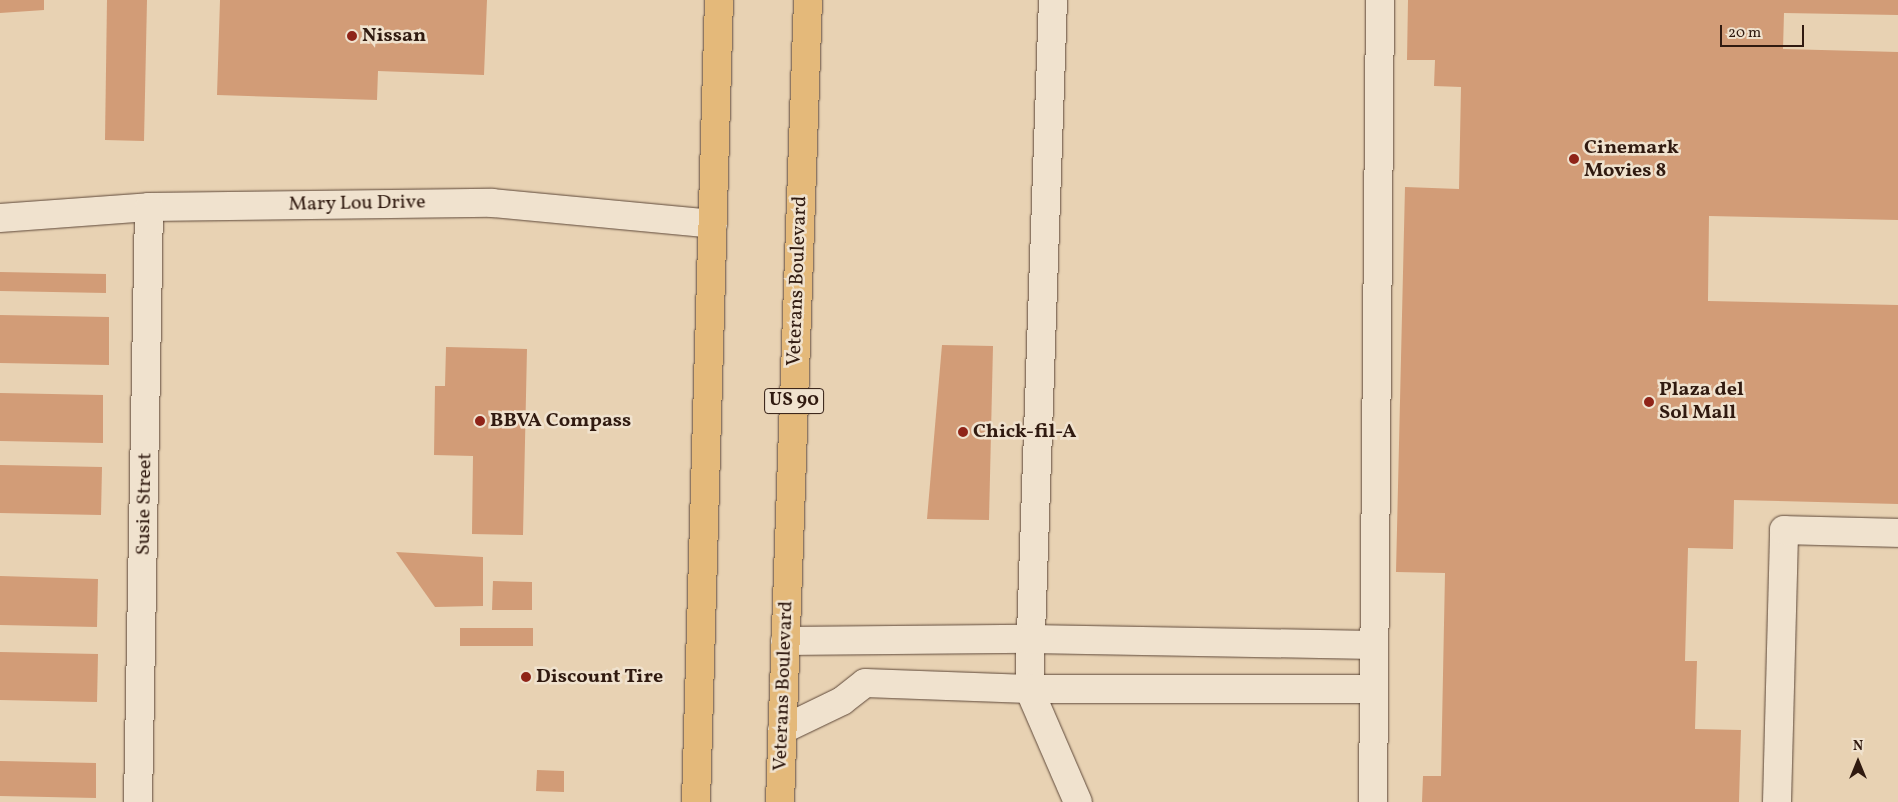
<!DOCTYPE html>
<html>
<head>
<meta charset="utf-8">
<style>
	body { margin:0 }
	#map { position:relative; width:1898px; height:802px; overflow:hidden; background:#e8d2b3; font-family:Vollkorn,serif }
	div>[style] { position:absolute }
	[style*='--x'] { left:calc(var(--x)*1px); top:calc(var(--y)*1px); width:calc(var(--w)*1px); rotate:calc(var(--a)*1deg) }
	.building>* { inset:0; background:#d29c77 }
	.roads { filter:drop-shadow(0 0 1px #5e4839) drop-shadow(0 0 1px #5e4839) }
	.minor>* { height:28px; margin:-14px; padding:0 14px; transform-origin:14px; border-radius:14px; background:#f0e2ce }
	.major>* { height:28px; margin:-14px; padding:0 14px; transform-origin:14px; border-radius:14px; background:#e4b97a }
	.dots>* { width:14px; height:14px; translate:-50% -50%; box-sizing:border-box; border:2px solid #f0e2ce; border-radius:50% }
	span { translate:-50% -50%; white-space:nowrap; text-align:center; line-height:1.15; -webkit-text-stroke:5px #f0e2ce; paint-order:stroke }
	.shield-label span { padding:1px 4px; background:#f0e2ce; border:1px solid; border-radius:4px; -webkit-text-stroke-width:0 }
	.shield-label { font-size:19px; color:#301a10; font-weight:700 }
	.poi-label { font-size:20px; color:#301a10; font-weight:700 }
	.left { translate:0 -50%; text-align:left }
	.street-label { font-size:20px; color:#301a10 }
	.north { position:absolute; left:1833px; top:737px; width:50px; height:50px; -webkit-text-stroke:4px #f0e2ce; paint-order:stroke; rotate:0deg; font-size:14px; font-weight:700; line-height:20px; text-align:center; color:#301a10 }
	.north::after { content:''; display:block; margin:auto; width:18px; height:22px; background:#301a10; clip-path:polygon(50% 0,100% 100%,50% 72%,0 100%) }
	.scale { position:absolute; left:1720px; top:25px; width:84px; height:22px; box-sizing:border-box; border:2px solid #301a10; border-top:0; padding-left:6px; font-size:15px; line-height:18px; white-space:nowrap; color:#301a10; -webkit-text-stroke:4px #f0e2ce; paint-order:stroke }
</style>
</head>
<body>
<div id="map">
	<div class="building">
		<i style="clip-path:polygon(0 0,44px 0,44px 10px,0 13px)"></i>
		<i style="clip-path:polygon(107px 0,147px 0,144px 141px,105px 140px)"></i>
		<i style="clip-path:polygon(220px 0,487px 0,484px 75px,378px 71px,377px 100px,217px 95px)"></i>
		<i style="clip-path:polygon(1408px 0,1898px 0,1898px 15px,1784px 13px,1783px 49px,1898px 52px,1898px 220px,1709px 216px,1708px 301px,1898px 305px,1898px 504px,1734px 500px,1733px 549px,1688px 548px,1685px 661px,1697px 661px,1695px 729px,1741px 730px,1739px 802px,1422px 802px,1423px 776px,1441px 776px,1445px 573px,1396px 572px,1405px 187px,1459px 189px,1461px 87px,1434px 86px,1435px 60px,1407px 60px)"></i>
		<i style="clip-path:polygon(0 272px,106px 274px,106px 293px,0 291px)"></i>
		<i style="clip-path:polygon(0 315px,109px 317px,109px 365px,0 363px)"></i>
		<i style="clip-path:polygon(942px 345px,993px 346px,989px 520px,927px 519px)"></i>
		<i style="clip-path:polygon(446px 347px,527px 349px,523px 535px,472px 534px,473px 456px,434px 455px,435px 386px,445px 386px)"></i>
		<i style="clip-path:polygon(0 393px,103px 395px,103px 443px,0 441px)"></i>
		<i style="clip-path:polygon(0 465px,102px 467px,101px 515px,0 513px)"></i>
		<i style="clip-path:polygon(396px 552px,483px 557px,483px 606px,435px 607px)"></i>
		<i style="clip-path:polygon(0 576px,98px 579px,97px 627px,0 625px)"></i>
		<i style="clip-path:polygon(493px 581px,532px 582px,532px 610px,492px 610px)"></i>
		<i style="clip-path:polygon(460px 628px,533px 628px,533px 646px,460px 646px)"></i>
		<i style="clip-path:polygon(0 652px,98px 654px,97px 702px,0 700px)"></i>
		<i style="clip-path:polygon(0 761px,96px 763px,96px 798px,0 796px)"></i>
		<i style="clip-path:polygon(537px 770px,564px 771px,564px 792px,536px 791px)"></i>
	</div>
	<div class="roads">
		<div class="minor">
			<i style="--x:1053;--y:0;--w:689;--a:91.99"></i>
			<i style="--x:1029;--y:689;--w:123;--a:66.6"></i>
			<i style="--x:0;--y:218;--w:149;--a:-4.2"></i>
			<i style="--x:149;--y:207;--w:343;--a:-0.7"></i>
			<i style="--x:492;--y:203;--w:222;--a:5.4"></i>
			<i style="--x:785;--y:641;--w:245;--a:-0.5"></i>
			<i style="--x:1030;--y:639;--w:344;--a:1"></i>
			<i style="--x:782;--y:730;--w:67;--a:-25.8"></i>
			<i style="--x:842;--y:701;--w:29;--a:-38"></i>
			<i style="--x:865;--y:683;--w:164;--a:2.1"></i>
			<i style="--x:1029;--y:689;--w:345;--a:0"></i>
			<i style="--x:138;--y:802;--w:595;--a:-88.94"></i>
			<i style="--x:1373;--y:802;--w:802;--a:-89.5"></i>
			<i style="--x:1777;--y:802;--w:272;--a:-88.5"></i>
			<i style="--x:1784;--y:530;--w:114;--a:1.5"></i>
		</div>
		<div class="major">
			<i style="--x:696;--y:802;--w:802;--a:-88.36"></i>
			<i style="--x:780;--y:802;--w:802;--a:-88"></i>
		</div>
	</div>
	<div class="dots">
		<i style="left:352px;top:36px;background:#8f2418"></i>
		<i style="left:1574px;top:159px;background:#8f2418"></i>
		<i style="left:1649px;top:402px;background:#8f2418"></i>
		<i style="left:480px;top:421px;background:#8f2418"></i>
		<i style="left:963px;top:432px;background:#8f2418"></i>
		<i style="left:526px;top:677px;background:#8f2418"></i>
	</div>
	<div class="shield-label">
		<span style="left:794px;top:401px">US 90</span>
	</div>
	<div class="poi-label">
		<span class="left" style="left:362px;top:36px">Nissan</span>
		<span class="left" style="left:1584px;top:160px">Cinemark<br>Movies 8</span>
		<span class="left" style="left:1659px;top:402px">Plaza del<br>Sol Mall</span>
		<span class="left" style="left:490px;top:421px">BBVA Compass</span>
		<span class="left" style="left:973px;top:432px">Chick-fil-A</span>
		<span class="left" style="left:536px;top:677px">Discount Tire</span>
	</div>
	<div class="street-label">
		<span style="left:357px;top:204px;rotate:-1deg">Mary Lou Drive</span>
		<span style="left:798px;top:281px;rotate:-88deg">Veterans Boulevard</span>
		<span style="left:145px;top:504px;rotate:-89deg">Susie Street</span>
		<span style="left:784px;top:686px;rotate:-88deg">Veterans Boulevard</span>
	</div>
	<div class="north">N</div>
	<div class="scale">20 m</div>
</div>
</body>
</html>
